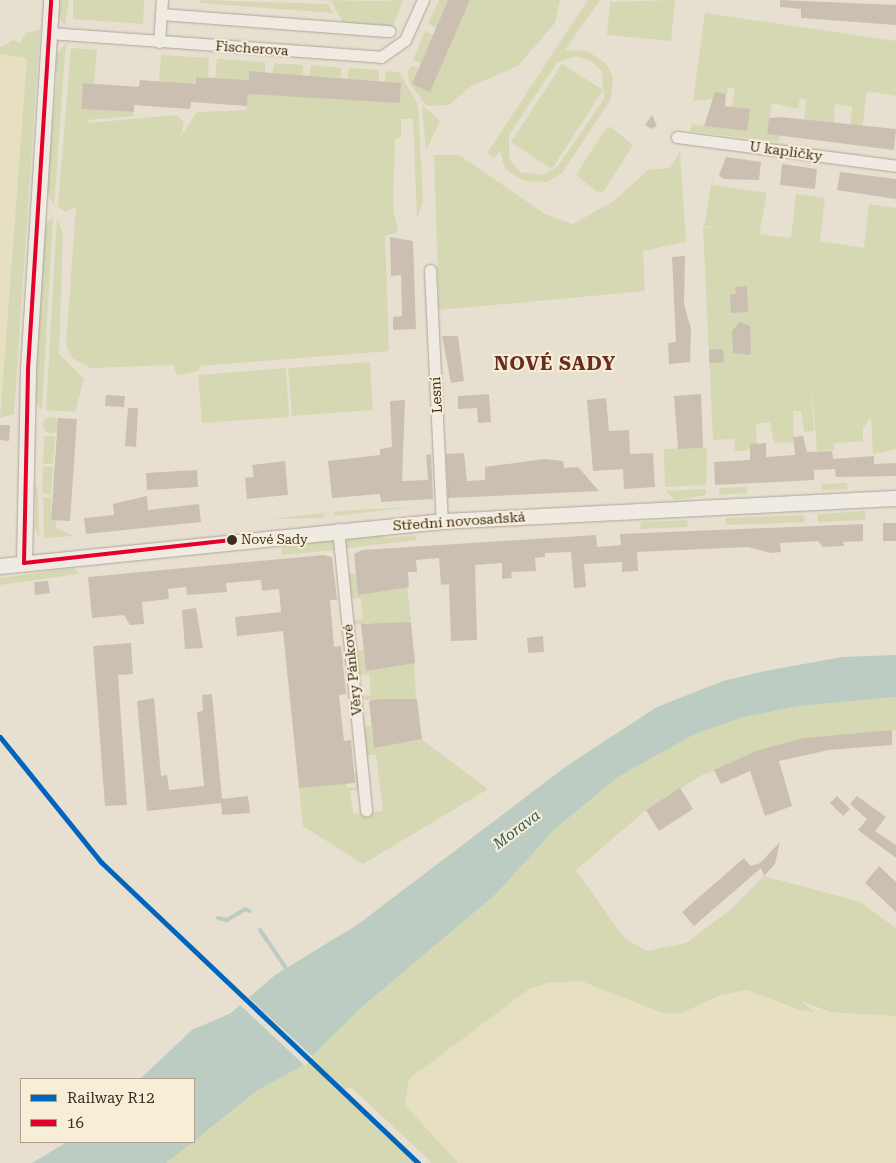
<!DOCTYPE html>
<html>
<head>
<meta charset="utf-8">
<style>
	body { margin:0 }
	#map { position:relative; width:896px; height:1163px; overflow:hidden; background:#e7e0d1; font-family:"Roboto Serif",serif }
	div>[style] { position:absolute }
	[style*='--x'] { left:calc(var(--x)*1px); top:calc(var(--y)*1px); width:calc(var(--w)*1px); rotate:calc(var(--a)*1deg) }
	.farmland>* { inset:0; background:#e6dfc2 }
	.green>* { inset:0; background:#d6d7b3 }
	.round { border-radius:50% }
	.water>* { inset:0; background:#bcccc2 }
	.pier>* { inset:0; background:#e7e0d1 }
	.stream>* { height:4px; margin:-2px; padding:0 2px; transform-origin:2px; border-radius:2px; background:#bcccc2 }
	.building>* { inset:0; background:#cbbfb2 }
	.roads { filter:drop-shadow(0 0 1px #ada599) drop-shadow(0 0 1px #ada599) }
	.street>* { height:11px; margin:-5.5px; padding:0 5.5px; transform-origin:5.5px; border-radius:5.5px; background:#efebe3 }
	.secondary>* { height:15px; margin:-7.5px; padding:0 7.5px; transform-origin:7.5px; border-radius:7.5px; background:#efebe3 }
	.bus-1>* { height:4px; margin:-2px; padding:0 2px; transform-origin:2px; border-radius:2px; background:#e4002b }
	.rail-1>* { height:5px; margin:-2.5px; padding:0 2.5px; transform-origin:2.5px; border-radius:2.5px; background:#0065bd }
	.dots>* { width:14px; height:14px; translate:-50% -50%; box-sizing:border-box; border:2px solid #f7eed8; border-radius:50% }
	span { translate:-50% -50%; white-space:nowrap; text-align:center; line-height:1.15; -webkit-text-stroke:4px #f7eed8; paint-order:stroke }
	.bus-label { font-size:13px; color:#3d2e20 }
	.left { translate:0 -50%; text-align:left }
	.street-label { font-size:14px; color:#3d2e20 }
	.water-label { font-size:15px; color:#2f5d5a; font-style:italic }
	.district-label { font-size:19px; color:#6b2e1e; font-weight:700; letter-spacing:1px }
	.legend { position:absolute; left:20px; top:1078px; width:175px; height:65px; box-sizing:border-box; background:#f7eed8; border:1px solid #ada18e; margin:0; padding:6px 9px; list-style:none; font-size:15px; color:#3d2e20 }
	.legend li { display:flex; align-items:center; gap:10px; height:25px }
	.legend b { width:25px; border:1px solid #ada18e }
</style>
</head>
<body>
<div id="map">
	<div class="farmland">
		<i style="clip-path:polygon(0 54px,27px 57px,0 408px)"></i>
		<i style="clip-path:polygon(581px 981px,660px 1012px,679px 1014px,727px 993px,747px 990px,800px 1010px,896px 1016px,896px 1163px,457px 1163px,405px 1105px,409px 1079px,529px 989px,548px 983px)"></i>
	</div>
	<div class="green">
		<i style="clip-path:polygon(57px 0,69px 0,65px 26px,58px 16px)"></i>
		<i style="clip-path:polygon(73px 0,144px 0,143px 24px,73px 19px)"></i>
		<i style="clip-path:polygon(201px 0,328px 4px,333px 13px,200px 3px)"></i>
		<i style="clip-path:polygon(313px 0,378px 1px,403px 0,392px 29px,343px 23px,331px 1px)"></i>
		<i style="clip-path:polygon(439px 0,448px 0,436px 28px,428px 24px)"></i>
		<i style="clip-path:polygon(470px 0,560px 0,555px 23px,518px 66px,471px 86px,449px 105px,427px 106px,409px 83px,408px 71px,412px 66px,419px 68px,412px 84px,430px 91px)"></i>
		<i style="clip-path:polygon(evenodd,588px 0,600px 0,565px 50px,587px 51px,606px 63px,613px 77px,611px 99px,562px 173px,547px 182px,524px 181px,505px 169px,500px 151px,494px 158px,487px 153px,588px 0,576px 56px,590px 60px,602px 71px,604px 99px,557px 167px,542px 175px,520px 172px,509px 159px,509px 135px,557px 63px,576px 56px)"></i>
		<i style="clip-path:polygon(675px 0,671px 41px,607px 35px,610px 2px)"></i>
		<i style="clip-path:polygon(705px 13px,896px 41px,896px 96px,867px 91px,860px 146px,850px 128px,852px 107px,835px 104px,834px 123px,804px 120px,807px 100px,800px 98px,798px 109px,772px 103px,767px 133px,780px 135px,779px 142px,690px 131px,692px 124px,735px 130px,731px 110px,735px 88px,728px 88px,727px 94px,716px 93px,715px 99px,693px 101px)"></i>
		<i style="clip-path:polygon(40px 29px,14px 414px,0 418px,27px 58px,0 54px,0 47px,13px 40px,20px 43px,26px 33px)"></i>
		<i style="clip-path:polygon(425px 31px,433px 35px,421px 63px,413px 60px)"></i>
		<i style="clip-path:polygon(68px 41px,65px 52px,54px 206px,46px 189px,57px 76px,54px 57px)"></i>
		<i style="clip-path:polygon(71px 48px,97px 50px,94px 84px,83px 83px,81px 109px,134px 112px,133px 116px,88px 120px,87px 123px,176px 115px,184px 122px,180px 138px,197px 112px,247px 110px,248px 92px,400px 103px,401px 83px,385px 82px,386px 71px,399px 72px,418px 104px,423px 201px,417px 219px,413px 119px,401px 119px,401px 136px,395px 139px,393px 207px,398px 232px,385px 236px,389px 351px,199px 366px,199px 371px,177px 375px,173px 365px,91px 368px,72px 358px,66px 345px,76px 207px,65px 212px,58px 206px)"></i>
		<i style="clip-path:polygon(161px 55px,209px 58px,208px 77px,196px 77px,196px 86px,159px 81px)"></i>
		<i style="clip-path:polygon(217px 59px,265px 62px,265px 73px,250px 72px,249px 80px,215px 78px)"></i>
		<i style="clip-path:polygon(274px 63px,303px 65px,303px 76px,272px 73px)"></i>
		<i style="clip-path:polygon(562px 64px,603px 90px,552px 169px,511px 142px)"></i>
		<i style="clip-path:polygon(311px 65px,341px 68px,341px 78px,309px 76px)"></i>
		<i style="clip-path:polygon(349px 68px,379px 70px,379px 81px,347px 79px)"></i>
		<i style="clip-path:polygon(422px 105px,440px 121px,426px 151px)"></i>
		<i style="clip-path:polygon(611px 127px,633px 145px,603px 192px,597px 192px,576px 175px,606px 128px)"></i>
		<i style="clip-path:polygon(680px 151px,686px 242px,643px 251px,645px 291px,439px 310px,434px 155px,459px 155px,545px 214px,573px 224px,614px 201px,648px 170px,670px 168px)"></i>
		<i style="clip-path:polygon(717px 155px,712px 185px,767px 193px,759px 234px,791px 238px,796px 194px,825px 198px,820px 241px,864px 248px,869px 204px,896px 208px,896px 449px,873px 454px,871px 418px,863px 428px,863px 441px,834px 443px,834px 450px,817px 451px,811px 377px,814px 431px,804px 432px,801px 411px,793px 411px,794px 442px,774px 443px,770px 422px,756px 424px,757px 444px,745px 451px,735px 451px,734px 439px,713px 440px,703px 227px,714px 228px,704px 226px)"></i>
		<i style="clip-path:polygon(53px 216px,42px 410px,33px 399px,42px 242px,47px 222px)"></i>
		<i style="clip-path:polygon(57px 218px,63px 233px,59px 354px,84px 379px,75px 412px,46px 410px)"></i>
		<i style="clip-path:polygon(370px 362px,373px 410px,292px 416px,288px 368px)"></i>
		<i style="clip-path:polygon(286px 368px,289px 417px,202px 423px,198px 375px)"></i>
		<i class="round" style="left:43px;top:417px;width:16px;height:16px"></i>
		<i style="clip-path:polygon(44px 436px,55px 436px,53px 464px,43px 464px)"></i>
		<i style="clip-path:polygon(707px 448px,706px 485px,665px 487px,664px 449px)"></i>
		<i style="clip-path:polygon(43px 467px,53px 467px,51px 495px,42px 493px)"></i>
		<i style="clip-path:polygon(847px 483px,848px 489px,822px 490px,821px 484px)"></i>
		<i style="clip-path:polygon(35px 487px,38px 487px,39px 539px,35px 526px)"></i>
		<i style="clip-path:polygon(747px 487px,747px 493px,719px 495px,719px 488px)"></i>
		<i style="clip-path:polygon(706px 489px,706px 495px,675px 500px,666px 491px)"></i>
		<i style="clip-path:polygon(43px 497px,51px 497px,51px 520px,56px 520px,56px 528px,74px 536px,44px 538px)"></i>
		<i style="clip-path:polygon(413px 507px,334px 516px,334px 512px,354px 510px)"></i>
		<i style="clip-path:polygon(865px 511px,866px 520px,818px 522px,818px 514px)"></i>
		<i style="clip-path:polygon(325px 514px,323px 518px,271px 519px,324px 513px)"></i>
		<i style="clip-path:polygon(804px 515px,805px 522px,726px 525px,726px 518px)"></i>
		<i style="clip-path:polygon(687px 520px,688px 527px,641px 529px,640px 522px)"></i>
		<i style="clip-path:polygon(382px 534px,386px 538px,415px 535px,417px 540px,346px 548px,347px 537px)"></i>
		<i style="clip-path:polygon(332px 539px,335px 550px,282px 555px,281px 548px)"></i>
		<i style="clip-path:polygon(74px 568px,78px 574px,0 585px,0 578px)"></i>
		<i style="clip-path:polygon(356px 573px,358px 595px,367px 594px,367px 587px,407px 586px,411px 621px,371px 630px,370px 623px,354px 625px,353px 620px,363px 619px,361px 598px,351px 599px,348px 574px)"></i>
		<i style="clip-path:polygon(364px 650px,366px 671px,375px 670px,375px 664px,414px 663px,416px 699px,362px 700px,361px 696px,371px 695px,369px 674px,359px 675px,357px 651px)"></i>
		<i style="clip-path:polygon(896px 697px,896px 730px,804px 738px,702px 775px,646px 810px,576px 870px,624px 938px,647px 951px,686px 943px,730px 910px,764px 876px,860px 902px,896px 928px,896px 1016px,830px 1012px,801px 1001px,814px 1012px,800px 1010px,747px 990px,721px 995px,679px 1014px,660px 1012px,581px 981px,548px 983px,529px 989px,409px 1079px,405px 1105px,458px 1163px,432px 1163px,351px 1087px,334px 1093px,341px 1091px,418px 1163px,166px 1163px,258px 1090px,302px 1066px,362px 1007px,496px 894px,555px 829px,618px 777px,691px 736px,740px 718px,799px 706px)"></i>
		<i style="clip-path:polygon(371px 726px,374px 748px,383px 747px,382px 740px,421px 739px,488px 789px,363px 864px,303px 826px,299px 788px,346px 781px,347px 788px,356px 787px,354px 773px,358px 772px,360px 790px,350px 791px,353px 814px,383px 811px,376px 755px,367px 755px,364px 727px)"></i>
	</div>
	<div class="water">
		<i style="clip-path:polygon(896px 655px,896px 697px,799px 706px,740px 718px,691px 736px,618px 777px,555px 829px,496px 894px,362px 1007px,302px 1066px,258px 1090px,194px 1141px,194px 1079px,140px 1079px,192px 1030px,231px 1013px,275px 975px,357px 925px,568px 765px,657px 707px,723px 681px,765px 671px,842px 657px)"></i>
		<i style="clip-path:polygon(67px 1142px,193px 1142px,166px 1163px,32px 1163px)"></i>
	</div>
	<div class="pier">
		<i style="clip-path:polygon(247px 996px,313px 1057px,305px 1066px,238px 1003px)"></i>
	</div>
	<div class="stream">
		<i style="--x:218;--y:918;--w:9;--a:13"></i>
		<i style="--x:227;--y:920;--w:21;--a:-31"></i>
		<i style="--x:245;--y:909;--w:5;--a:22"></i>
		<i style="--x:260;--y:930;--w:50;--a:55.7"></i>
	</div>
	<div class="building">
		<i style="clip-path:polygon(448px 0,470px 0,430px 92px,412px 84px)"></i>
		<i style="clip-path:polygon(780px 0,896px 5px,896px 25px,801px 18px,801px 9px,780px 7px)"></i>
		<i style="clip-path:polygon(249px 71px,401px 83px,400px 103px,248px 94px,247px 106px,191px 102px,190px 109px,134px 105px,134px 112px,81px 109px,83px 83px,139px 87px,140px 80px,196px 84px,196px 77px,249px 80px)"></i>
		<i style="clip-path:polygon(715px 92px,726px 94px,725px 106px,750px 109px,747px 131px,704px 126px)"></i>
		<i style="clip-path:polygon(652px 115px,657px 126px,651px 129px,645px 125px)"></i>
		<i style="clip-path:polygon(780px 117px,896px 129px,894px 150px,767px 134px,769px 118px)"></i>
		<i style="clip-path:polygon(726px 157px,761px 162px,759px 180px,723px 179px,719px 175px)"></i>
		<i style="clip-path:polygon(782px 164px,817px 169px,815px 189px,780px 185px)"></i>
		<i style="clip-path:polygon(840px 172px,896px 179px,896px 199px,837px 190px)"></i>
		<i style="clip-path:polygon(390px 237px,413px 241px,416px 329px,393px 330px,393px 317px,402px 316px,401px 275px,391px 276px)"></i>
		<i style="clip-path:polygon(685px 256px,684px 304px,691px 329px,690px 362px,669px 364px,668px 343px,676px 342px,672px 257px)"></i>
		<i style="clip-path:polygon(747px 286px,748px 312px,731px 313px,730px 294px,736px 294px,735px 287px)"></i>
		<i style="clip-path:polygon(740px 322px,750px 326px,751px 355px,733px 353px,732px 331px)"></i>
		<i style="clip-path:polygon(442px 336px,458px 336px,464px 381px,451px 383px)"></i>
		<i style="clip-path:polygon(723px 349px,724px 362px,709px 363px,709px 350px)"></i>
		<i style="clip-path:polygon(489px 394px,491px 422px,478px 423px,477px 408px,458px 409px,458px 396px)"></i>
		<i style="clip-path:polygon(701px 394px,703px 448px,678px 449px,674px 396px)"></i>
		<i style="clip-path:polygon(106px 395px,125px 396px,124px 407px,105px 406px)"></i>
		<i style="clip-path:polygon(606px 398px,609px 431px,629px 430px,630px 454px,653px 453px,655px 487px,624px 489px,623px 469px,593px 471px,587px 400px)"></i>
		<i style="clip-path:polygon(405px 400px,402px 481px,428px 480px,426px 455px,431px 454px,433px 499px,381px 502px,380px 494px,332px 498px,328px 461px,380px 455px,380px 449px,392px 447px,390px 401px)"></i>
		<i style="clip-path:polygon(128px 408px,138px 408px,136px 447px,125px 446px)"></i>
		<i style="clip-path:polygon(58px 418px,77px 419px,70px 521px,51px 520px)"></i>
		<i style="clip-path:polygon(0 425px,10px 425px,9px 441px,0 440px)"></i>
		<i style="clip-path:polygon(803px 436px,807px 452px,832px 451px,833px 459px,874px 456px,874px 464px,896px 463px,896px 476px,836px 477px,835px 469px,814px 470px,814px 480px,715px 485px,714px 462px,750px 460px,750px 444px,766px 443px,766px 457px,795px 455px,793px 437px)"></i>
		<i style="clip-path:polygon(464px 453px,467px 481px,485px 480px,485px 467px,544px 459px,563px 461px,564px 468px,578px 467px,599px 491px,448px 498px,446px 454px)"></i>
		<i style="clip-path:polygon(285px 461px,288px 495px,247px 499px,245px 478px,254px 477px,252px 465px)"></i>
		<i style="clip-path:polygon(197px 470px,198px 487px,147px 490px,146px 473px)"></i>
		<i style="clip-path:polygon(147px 496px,148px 510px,199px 504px,201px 522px,86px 534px,84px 518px,114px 515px,113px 504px)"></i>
		<i style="clip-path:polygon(883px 523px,896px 523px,896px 541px,883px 541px)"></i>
		<i style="clip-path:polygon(863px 524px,863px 541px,843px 542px,844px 546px,823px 547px,818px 541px,780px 543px,781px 552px,771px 553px,748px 547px,637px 552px,638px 571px,622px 572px,622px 562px,584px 564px,586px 587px,574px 588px,571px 552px,545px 553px,545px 557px,535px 558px,536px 571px,511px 572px,512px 578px,502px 579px,502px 563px,475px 565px,477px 640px,451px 641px,449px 584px,441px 585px,439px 558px,416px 560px,417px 572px,408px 572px,409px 587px,358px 595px,354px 554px,362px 550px,596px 535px,597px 547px,621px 545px,620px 534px)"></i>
		<i style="clip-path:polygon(324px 555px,332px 557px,337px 600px,330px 600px,334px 647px,341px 646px,346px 694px,339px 695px,344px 741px,351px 740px,355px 783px,299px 788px,283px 631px,237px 636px,235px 617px,281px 612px,279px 589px,262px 591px,261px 580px,226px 583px,227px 592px,187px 595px,186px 587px,168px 589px,169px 599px,142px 602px,144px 624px,130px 625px,124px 615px,92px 618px,88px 577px)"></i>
		<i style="clip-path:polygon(48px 581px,50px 593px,35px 595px,34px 582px)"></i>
		<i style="clip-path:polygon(196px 608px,203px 648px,185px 649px,182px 610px)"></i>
		<i style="clip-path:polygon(411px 622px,415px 663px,366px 671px,361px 624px)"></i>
		<i style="clip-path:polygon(543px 636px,544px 652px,528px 653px,527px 638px)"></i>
		<i style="clip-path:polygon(131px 643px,133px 674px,118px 675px,127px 805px,105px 806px,93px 646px)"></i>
		<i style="clip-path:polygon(212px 694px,222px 799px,248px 796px,250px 813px,222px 815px,221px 803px,147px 811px,137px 701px,154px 698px,161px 776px,167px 775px,169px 790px,204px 786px,197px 712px,203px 711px,202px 695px)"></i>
		<i style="clip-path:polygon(378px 699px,417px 699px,422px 739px,374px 748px,369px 701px)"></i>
		<i style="clip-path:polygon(892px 730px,892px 745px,829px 750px,779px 761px,792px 806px,765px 816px,750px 771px,721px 784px,714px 770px,759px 750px,804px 738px)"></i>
		<i style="clip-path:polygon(680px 788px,693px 809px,659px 831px,646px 810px)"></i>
		<i style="clip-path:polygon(837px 796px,850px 809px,843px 816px,830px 803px)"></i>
		<i style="clip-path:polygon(857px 796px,886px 817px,875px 831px,896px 845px,896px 858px,858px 830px,867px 819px,850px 804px)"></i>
		<i style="clip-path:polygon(780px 842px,775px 864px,764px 876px,761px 868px,694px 926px,682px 912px,744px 858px,751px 866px,760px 863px)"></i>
		<i style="clip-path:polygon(879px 866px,896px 882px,896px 912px,865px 883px)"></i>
	</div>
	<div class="roads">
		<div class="street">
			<i style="--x:161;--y:14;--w:229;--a:4.3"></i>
			<i style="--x:49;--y:33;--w:333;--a:4.1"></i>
			<i style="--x:381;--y:57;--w:29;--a:-35"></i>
			<i style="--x:405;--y:40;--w:44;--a:-65.8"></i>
			<i style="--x:159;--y:42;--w:42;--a:-85.9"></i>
			<i style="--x:677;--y:137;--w:221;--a:7.5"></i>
			<i style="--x:430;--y:270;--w:251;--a:87.3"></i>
			<i style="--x:338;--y:529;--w:283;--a:84.3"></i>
		</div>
		<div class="secondary">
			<i style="--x:24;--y:563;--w:194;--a:-88.8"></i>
			<i style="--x:28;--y:369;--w:370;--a:-86.4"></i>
			<i style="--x:0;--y:566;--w:444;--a:-5.8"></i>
			<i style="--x:442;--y:521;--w:455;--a:-2.9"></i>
		</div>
	</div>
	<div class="bus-1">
		<i style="--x:24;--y:563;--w:194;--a:-88.8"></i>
		<i style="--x:28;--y:369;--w:370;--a:-86.4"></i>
		<i style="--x:24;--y:563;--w:209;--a:-6.3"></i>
	</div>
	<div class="rail-1">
		<i style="--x:0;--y:737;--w:161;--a:51.1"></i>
		<i style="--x:101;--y:862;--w:437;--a:43.5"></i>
	</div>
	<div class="dots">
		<i style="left:232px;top:540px;background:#3d2e20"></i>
	</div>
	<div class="bus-label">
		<span class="left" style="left:241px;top:540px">Nové Sady</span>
	</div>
	<div class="street-label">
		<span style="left:252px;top:48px;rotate:4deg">Fischerova</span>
		<span style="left:786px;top:151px;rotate:8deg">U kapličky</span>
		<span style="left:436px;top:395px;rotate:-93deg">Lesní</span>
		<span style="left:459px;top:521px;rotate:-4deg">Střední novosadská</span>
		<span style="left:352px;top:670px;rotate:-96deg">Věry Pánkové</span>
	</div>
	<div class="water-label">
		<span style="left:517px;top:830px;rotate:-37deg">Morava</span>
	</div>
	<div class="district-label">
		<span style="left:555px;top:364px">NOVÉ SADY</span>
	</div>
	<ul class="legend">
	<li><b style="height:6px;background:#0065bd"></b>Railway R12</li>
	<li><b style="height:6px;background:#e4002b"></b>16</li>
	</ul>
</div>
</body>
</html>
